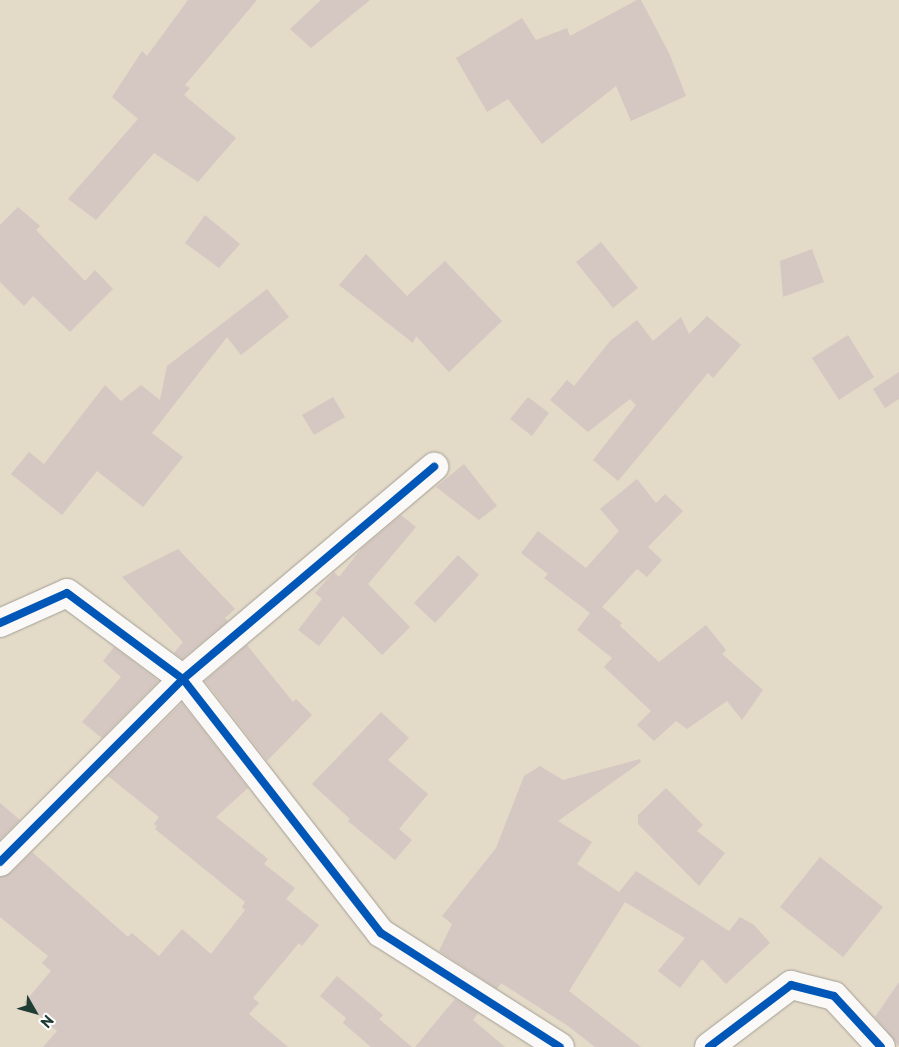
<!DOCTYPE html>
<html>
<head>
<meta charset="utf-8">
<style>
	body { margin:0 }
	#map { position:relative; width:899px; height:1047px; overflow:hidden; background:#e4dac8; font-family:"Playpen Sans",sans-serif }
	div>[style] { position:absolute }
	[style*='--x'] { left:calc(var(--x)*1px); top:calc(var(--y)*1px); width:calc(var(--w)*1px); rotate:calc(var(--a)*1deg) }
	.building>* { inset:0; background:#d5c7c2 }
	.roads { filter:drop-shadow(0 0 1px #a19f94) drop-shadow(0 0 1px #a19f94) }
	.street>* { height:28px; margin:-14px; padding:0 14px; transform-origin:14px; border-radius:14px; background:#fbf9f7 }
	.cycleway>* { height:8px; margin:-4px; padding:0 4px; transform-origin:4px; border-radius:4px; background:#0057b8 }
	span { translate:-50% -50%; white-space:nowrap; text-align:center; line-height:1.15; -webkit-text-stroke:4.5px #fff; paint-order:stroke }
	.north { position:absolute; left:10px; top:987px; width:50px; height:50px; -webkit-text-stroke:4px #fff; paint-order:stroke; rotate:128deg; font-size:14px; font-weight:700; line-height:20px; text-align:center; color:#1f3d34 }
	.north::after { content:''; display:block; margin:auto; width:18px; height:22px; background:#1f3d34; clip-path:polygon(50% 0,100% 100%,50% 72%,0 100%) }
</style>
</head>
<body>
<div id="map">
	<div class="building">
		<i style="clip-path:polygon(188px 0,257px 0,185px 85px,190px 88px,184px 95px,236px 138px,198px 182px,154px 153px,96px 220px,68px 199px,138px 119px,112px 97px,142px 51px,147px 56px)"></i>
		<i style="clip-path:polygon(321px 0,370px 0,311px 48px,290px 29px)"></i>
		<i style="clip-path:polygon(637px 0,641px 0,669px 53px,686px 96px,631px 121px,616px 86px,542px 144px,508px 99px,487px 112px,456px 58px,522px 18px,536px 40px,567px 28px,570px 36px)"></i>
		<i style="clip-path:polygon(18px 207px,40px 226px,36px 230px,85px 281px,95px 270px,113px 289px,70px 332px,33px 296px,24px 306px,0 282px,0 225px)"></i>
		<i style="clip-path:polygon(205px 215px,240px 244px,219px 268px,185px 243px)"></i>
		<i style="clip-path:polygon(601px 242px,638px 288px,613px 308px,576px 262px)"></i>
		<i style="clip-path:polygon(812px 249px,824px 282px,783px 297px,780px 261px)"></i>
		<i style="clip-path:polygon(366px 254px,407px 296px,445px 261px,502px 321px,449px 372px,416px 336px,413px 343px,339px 285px)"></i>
		<i style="clip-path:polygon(267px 289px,289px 317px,241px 355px,227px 337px,152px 433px,183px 457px,143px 507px,97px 471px,62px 515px,11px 474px,29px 452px,44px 464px,105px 385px,121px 401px,141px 385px,160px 400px,167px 366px)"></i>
		<i style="clip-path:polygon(707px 316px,741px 345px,713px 378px,708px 373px,618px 481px,593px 460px,636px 405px,630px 399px,588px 432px,550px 400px,567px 380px,574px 386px,610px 341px,637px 320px,653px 341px,681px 317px,689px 334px)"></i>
		<i style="clip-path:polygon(848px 335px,874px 377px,839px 400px,812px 358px)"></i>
		<i style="clip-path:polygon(899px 372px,899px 399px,885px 408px,873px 389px)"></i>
		<i style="clip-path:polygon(333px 397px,345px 417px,314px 435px,302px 415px)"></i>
		<i style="clip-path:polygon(528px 397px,549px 413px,532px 436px,510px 419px)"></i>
		<i style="clip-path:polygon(464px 464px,497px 506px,479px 520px,436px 487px)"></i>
		<i style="clip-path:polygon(637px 479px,656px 503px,665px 494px,683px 511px,648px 547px,662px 560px,647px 577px,637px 569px,602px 607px,622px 623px,620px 626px,659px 662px,706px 625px,726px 650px,722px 654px,763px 690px,742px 720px,727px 701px,687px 729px,676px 721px,654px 741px,637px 725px,651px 711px,604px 667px,612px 658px,577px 630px,590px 613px,544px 578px,548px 574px,521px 553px,538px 531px,586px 568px,619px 531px,600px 509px)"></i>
		<i style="clip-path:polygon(401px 515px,416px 527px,368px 584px,410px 627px,382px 655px,343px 616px,319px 646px,298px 630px,322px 599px,315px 593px,334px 572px,339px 577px,361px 549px)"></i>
		<i style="clip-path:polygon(178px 549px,235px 609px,225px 618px,228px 621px,182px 659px,174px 653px,183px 642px,122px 577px)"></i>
		<i style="clip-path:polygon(458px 555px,479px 575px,435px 623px,414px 603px)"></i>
		<i style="clip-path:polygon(247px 645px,293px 702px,296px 699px,312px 715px,267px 761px,205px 681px)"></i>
		<i style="clip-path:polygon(114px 647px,159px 681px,102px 738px,82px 722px,121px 677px,103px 661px)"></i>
		<i style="clip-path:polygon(182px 703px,248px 788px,216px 817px,268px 859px,264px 864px,295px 888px,286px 899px,319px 925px,302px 946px,299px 943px,253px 998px,259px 1003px,249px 1014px,288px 1047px,43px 1047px,57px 1031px,24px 1003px,51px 971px,42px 963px,48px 956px,0 917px,0 877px,11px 873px,32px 852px,128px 937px,132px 933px,159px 956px,182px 929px,211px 954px,245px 910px,242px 907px,245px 902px,155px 829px,157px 826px,154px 824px,159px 817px,108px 776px)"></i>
		<i style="clip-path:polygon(381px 712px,409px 738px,388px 760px,428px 794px,399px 829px,412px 840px,395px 860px,348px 821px,350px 819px,312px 784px)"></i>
		<i style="clip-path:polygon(640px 759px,641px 762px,558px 821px,592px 842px,577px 864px,619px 892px,636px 871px,729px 931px,740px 917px,754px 925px,770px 943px,726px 984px,702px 959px,680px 988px,658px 971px,685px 938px,625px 902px,569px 991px,641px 1047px,595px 1047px,568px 1026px,501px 983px,497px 989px,439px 951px,452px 924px,442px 916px,496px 848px,524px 776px,540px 766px,563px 780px)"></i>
		<i style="clip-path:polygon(666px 788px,703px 825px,697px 831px,725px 853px,699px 886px,638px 824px,638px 815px)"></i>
		<i style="clip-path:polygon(0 803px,20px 820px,0 840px)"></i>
		<i style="clip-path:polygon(820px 857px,883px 907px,843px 957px,780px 907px)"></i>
		<i style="clip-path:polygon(337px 976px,383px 1015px,379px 1019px,412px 1047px,371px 1047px,343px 1023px,346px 1018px,320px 996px)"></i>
		<i style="clip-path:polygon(899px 982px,899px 1046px,875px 1017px)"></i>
		<i style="clip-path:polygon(455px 999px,478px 1013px,473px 1020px,505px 1047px,415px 1047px)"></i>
	</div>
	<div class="roads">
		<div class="street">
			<i style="--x:0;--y:623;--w:73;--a:-24.1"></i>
			<i style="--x:67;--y:593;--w:144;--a:36.6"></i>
			<i style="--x:183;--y:679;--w:322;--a:52.1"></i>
			<i style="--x:381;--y:933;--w:212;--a:32.5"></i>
			<i style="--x:0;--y:862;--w:259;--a:-45"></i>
			<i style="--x:183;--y:679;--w:329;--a:-40.2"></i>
			<i style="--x:709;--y:1047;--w:103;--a:-37.1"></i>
			<i style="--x:791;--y:985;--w:44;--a:14.3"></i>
			<i style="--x:834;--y:996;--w:69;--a:47.3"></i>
		</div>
	</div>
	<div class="cycleway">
		<i style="--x:0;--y:623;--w:73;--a:-24.1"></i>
		<i style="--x:67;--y:593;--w:144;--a:36.6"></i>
		<i style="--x:183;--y:679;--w:322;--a:52.1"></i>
		<i style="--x:381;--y:933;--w:212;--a:32.5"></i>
		<i style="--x:0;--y:862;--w:259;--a:-45"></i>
		<i style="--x:183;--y:679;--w:329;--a:-40.2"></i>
		<i style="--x:709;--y:1047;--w:103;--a:-37.1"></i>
		<i style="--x:791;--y:985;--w:44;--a:14.3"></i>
		<i style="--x:834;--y:996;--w:69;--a:47.3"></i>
	</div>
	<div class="north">N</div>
</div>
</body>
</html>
